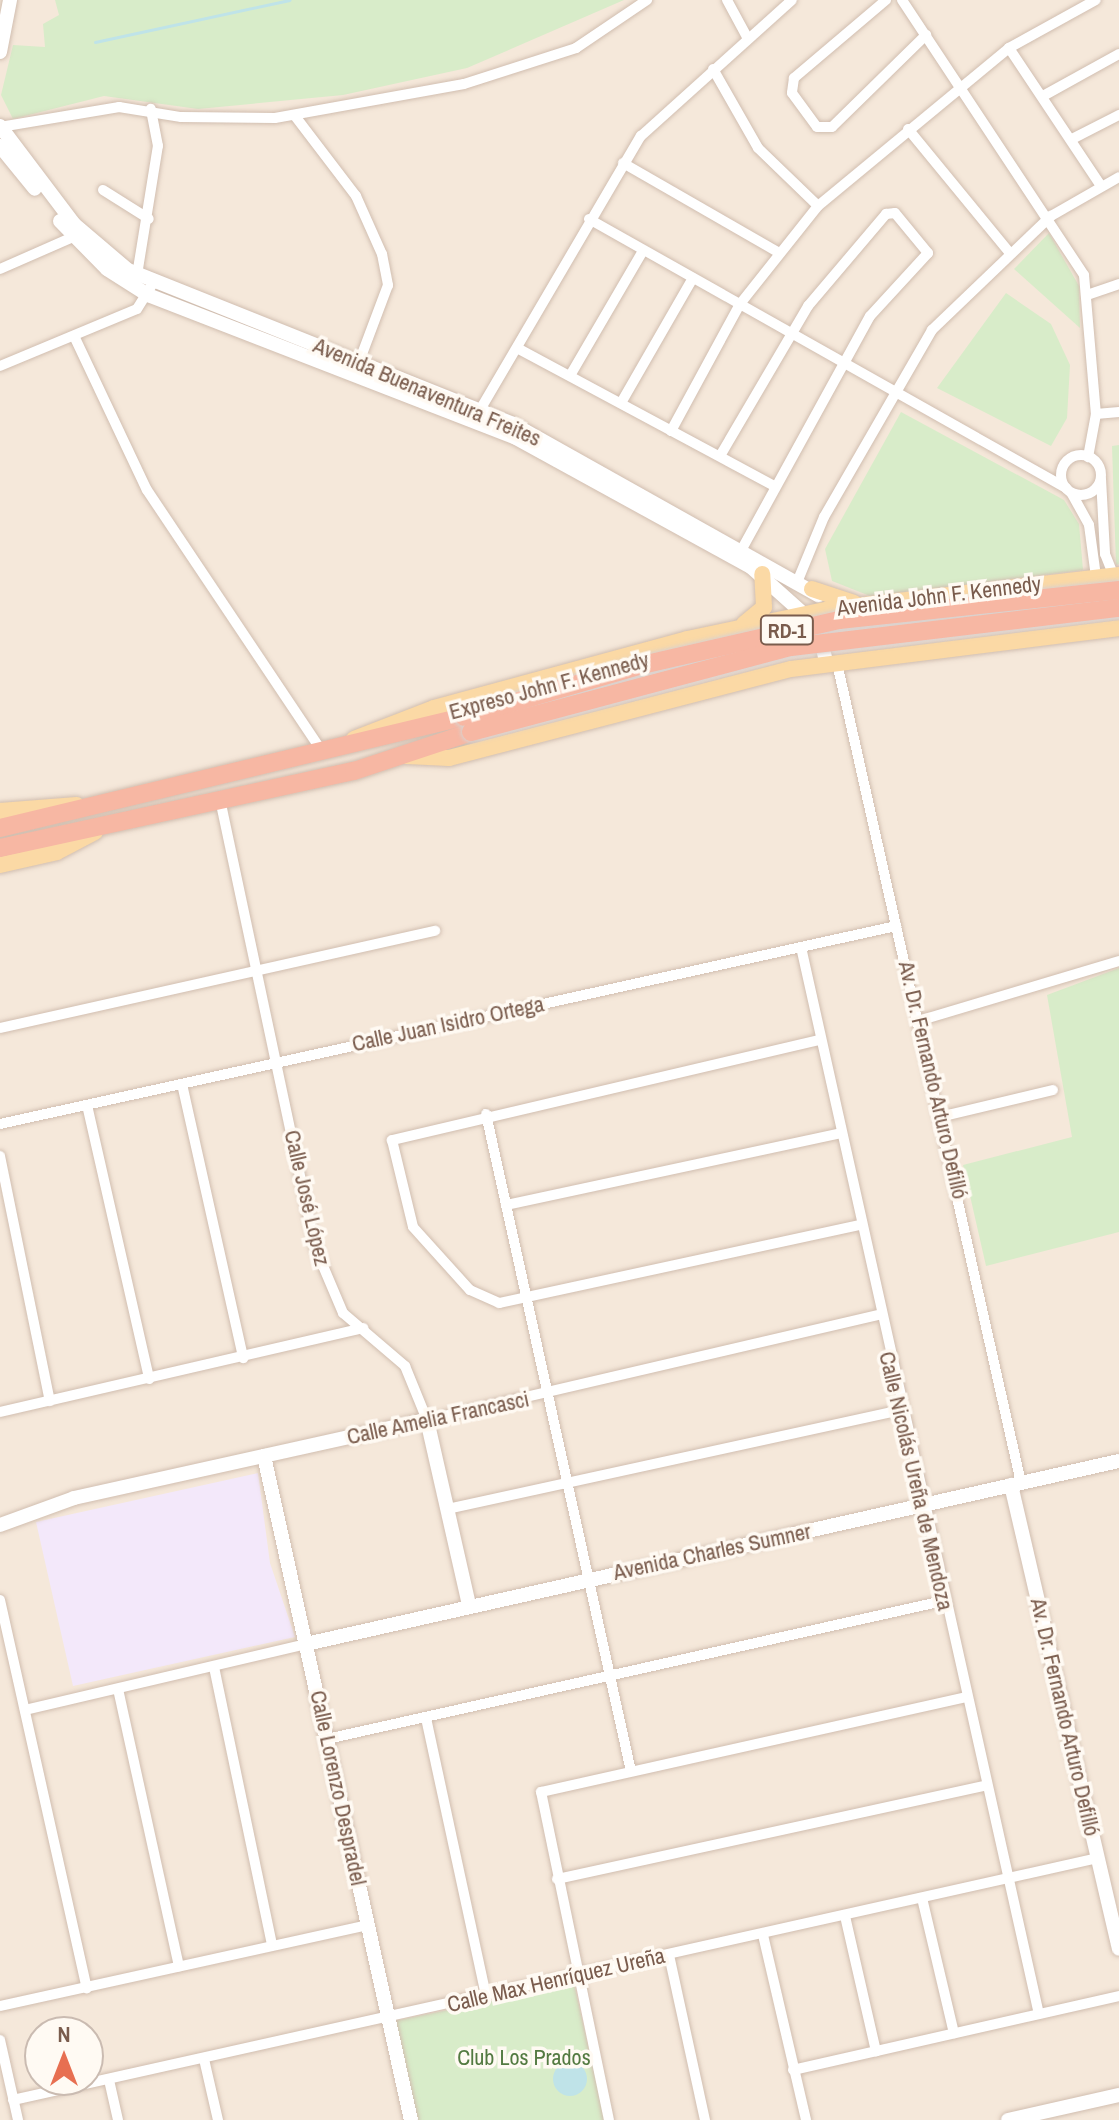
<!DOCTYPE html>
<html>
<head>
<meta charset="utf-8">
<style>
	body { margin:0 }
	#map { position:relative; width:1119px; height:2120px; overflow:hidden; background:#fdf6ec; font-family:"Archivo Narrow",sans-serif }
	div>[style] { position:absolute }
	[style*='--x'] { left:calc(var(--x)*1px); top:calc(var(--y)*1px); width:calc(var(--w)*1px); rotate:calc(var(--a)*1deg) }
	.residential>* { inset:0; background:#f5e8da }
	.education>* { inset:0; background:#f3e8fa }
	.green>* { inset:0; background:#d8ecc9 }
	.water>* { inset:0; background:#bfe3e8 }
	.round { border-radius:50% }
	.stream>* { height:3px; margin:-1.5px; padding:0 1.5px; transform-origin:1.5px; border-radius:1.5px; background:#bfe3e8 }
	.roads { filter:drop-shadow(0 0 2px #d1beb0) drop-shadow(0 0 2px #d1beb0) }
	.street>* { height:10px; margin:-5px; padding:0 5px; transform-origin:5px; border-radius:5px; background:#fff }
	.street>.ring { margin:-5px; padding:0; box-sizing:content-box; background:none; border:10px solid #fff; border-radius:50% }
	.secondary>* { height:14px; margin:-7px; padding:0 7px; transform-origin:7px; border-radius:7px; background:#fff }
	.primary>* { height:16px; margin:-8px; padding:0 8px; transform-origin:8px; border-radius:8px; background:#fbd9a5 }
	.highway>* { height:18px; margin:-9px; padding:0 9px; transform-origin:9px; border-radius:9px; background:#f7b7a3 }
	.bridges { filter:drop-shadow(0 0 2px #dad1cd) drop-shadow(0 0 2px #dad1cd) }
	.highway-bridge>* { height:18px; margin:-9px; padding:0 9px; transform-origin:9px; border-radius:9px; background:#f7b7a3 }
	span { translate:-50% -50%; white-space:nowrap; text-align:center; line-height:1.15; -webkit-text-stroke:7px #fffaf3; paint-order:stroke }
	.shield-label span { padding:2px 6px; background:#fffaf3; border:2px solid; border-radius:6px; -webkit-text-stroke-width:0 }
	.shield-label { font-size:20px; color:#7a5c4d; font-weight:700 }
	.street-label { font-size:22px; color:#7a5c4d }
	.park-label { font-size:22px; color:#537a41 }
	.north { position:absolute; left:24px; top:2016px; width:80px; height:80px; box-sizing:border-box; background:#fffaf3; border:2px solid #cabbb1; border-radius:50%; rotate:0deg; font-size:22px; font-weight:700; line-height:32px; text-align:center; color:#7a5c4d }
	.north::after { content:''; display:block; margin:auto; width:28px; height:36px; background:#e76f51; clip-path:polygon(50% 0,100% 100%,50% 72%,0 100%) }
</style>
</head>
<body>
<div id="map">
	<div class="residential">
		<i style="clip-path:polygon(evenodd,0 0,1119px 0,1119px 2120px,0 2120px,0 0,40px 2032px,88px 2032px,88px 2080px,40px 2080px,40px 2032px)"></i>
	</div>
	<div class="education">
		<i style="clip-path:polygon(258px 1473px,270px 1563px,295px 1637px,73px 1686px,36px 1522px)"></i>
	</div>
	<div class="green">
		<i style="clip-path:polygon(55px 0,624px 0,467px 68px,343px 95px,198px 109px,104px 96px,13px 119px,1px 95px,13px 45px,45px 47px,43px 24px,59px 15px)"></i>
		<i style="clip-path:polygon(1049px 233px,1079px 286px,1080px 328px,1014px 269px)"></i>
		<i style="clip-path:polygon(1006px 293px,1051px 324px,1070px 365px,1067px 418px,1051px 446px,937px 388px)"></i>
		<i style="clip-path:polygon(901px 412px,1064px 500px,1079px 524px,1083px 570px,870px 596px,832px 581px,825px 549px)"></i>
		<i style="clip-path:polygon(1119px 445px,1119px 564px,1116px 565px,1112px 446px)"></i>
		<i style="clip-path:polygon(1119px 968px,1119px 1232px,986px 1266px,963px 1165px,1072px 1137px,1047px 995px)"></i>
		<i style="clip-path:polygon(574px 1984px,605px 2120px,412px 2120px,389px 2022px)"></i>
	</div>
	<div class="water">
		<i class="round" style="left:553px;top:2062px;width:34px;height:34px"></i>
	</div>
	<div class="stream">
		<i style="--x:95;--y:42;--w:199;--a:-12.2"></i>
	</div>
	<div class="roads">
		<div class="street">
			<i style="--x:727;--y:0;--w:44;--a:61.7"></i>
			<i style="--x:886;--y:0;--w:121;--a:139.7"></i>
			<i style="--x:794;--y:78;--w:15;--a:98"></i>
			<i style="--x:792;--y:93;--w:42;--a:53.7"></i>
			<i style="--x:817;--y:127;--w:15;--a:0"></i>
			<i style="--x:832;--y:127;--w:132;--a:-44.4"></i>
			<i style="--x:902;--y:0;--w:330;--a:56.5"></i>
			<i style="--x:1084;--y:275;--w:140;--a:85.1"></i>
			<i style="--x:1096;--y:414;--w:44;--a:100.5"></i>
			<i style="--x:1009;--y:48;--w:166;--a:56.3"></i>
			<i style="--x:713;--y:69;--w:91;--a:60.3"></i>
			<i style="--x:758;--y:148;--w:83;--a:44"></i>
			<i style="--x:1043;--y:96;--w:87;--a:-28.9"></i>
			<i style="--x:295;--y:116;--w:101;--a:52.7"></i>
			<i style="--x:356;--y:196;--w:64;--a:65.9"></i>
			<i style="--x:382;--y:254;--w:32;--a:79"></i>
			<i style="--x:388;--y:285;--w:82;--a:110.6"></i>
			<i style="--x:0;--y:127;--w:121;--a:-9.5"></i>
			<i style="--x:119;--y:107;--w:63;--a:9.2"></i>
			<i style="--x:181;--y:117;--w:94;--a:0.6"></i>
			<i style="--x:275;--y:118;--w:192;--a:-10.2"></i>
			<i style="--x:464;--y:84;--w:118;--a:-17.8"></i>
			<i style="--x:576;--y:48;--w:86;--a:-34.1"></i>
			<i style="--x:908;--y:129;--w:159;--a:50.6"></i>
			<i style="--x:1072;--y:139;--w:53;--a:-27.1"></i>
			<i style="--x:623;--y:163;--w:177;--a:29.9"></i>
			<i style="--x:103;--y:190;--w:54;--a:32.2"></i>
			<i style="--x:589;--y:219;--w:548;--a:29.42"></i>
			<i style="--x:0;--y:269;--w:80;--a:-23.7"></i>
			<i style="--x:137;--y:275;--w:131;--a:-80.8"></i>
			<i style="--x:158;--y:146;--w:38;--a:-101"></i>
			<i style="--x:1090;--y:294;--w:31;--a:-19"></i>
			<i style="--x:75;--y:338;--w:168;--a:64.7"></i>
			<i style="--x:147;--y:490;--w:311;--a:56.2"></i>
			<i style="--x:517;--y:348;--w:289;--a:28.2"></i>
			<i style="--x:0;--y:366;--w:148;--a:-22.6"></i>
			<i style="--x:137;--y:309;--w:31;--a:-58"></i>
			<i style="--x:571;--y:374;--w:143;--a:-59.7"></i>
			<i style="--x:621;--y:403;--w:144;--a:-60.1"></i>
			<i style="--x:1096;--y:414;--w:23;--a:-5"></i>
			<i style="--x:477;--y:415;--w:324;--a:-59.6"></i>
			<i style="--x:641;--y:136;--w:203;--a:-42"></i>
			<i style="--x:671;--y:431;--w:145;--a:-61.5"></i>
			<i style="--x:740;--y:304;--w:125;--a:-51.5"></i>
			<i style="--x:818;--y:206;--w:248;--a:-39.6"></i>
			<i style="--x:1009;--y:48;--w:99;--a:-28.9"></i>
			<i class="ring" style="left:1061px;top:455px;width:30px;height:30px"></i>
			<i style="--x:720;--y:456;--w:174;--a:-59.6"></i>
			<i style="--x:808;--y:306;--w:121;--a:-49.7"></i>
			<i style="--x:886;--y:214;--w:9;--a:-6"></i>
			<i style="--x:895;--y:213;--w:52;--a:50.5"></i>
			<i style="--x:928;--y:253;--w:86;--a:132.6"></i>
			<i style="--x:870;--y:316;--w:266;--a:118.8"></i>
			<i style="--x:1101;--y:479;--w:75;--a:86.9"></i>
			<i style="--x:1105;--y:554;--w:24;--a:68"></i>
			<i style="--x:1072;--y:494;--w:35;--a:61"></i>
			<i style="--x:1089;--y:525;--w:52;--a:82.3"></i>
			<i style="--x:798;--y:580;--w:68;--a:-67.6"></i>
			<i style="--x:824;--y:517;--w:216;--a:-60"></i>
			<i style="--x:932;--y:330;--w:165;--a:-43.8"></i>
			<i style="--x:1051;--y:216;--w:78;--a:-29.8"></i>
			<i style="--x:837;--y:663;--w:840;--a:77.35"></i>
			<i style="--x:221;--y:804;--w:453;--a:78"></i>
			<i style="--x:315;--y:1247;--w:72;--a:67"></i>
			<i style="--x:343;--y:1313;--w:82;--a:40.5"></i>
			<i style="--x:405;--y:1366;--w:58;--a:67.8"></i>
			<i style="--x:427;--y:1420;--w:463;--a:-13.1"></i>
			<i style="--x:801;--y:947;--w:1093;--a:77.43"></i>
			<i style="--x:918;--y:1021;--w:210;--a:-16.6"></i>
			<i style="--x:0;--y:1028;--w:446;--a:-12.6"></i>
			<i style="--x:819;--y:1040;--w:439;--a:166.8"></i>
			<i style="--x:392;--y:1140;--w:89;--a:76.4"></i>
			<i style="--x:413;--y:1227;--w:85;--a:47.9"></i>
			<i style="--x:470;--y:1290;--w:32;--a:24"></i>
			<i style="--x:499;--y:1303;--w:368;--a:-12.2"></i>
			<i style="--x:182;--y:1084;--w:281;--a:77.4"></i>
			<i style="--x:87;--y:1105;--w:281;--a:77.2"></i>
			<i style="--x:486;--y:1114;--w:669;--a:77.56"></i>
			<i style="--x:944;--y:1116;--w:112;--a:-13.4"></i>
			<i style="--x:0;--y:1124;--w:918;--a:-12.46"></i>
			<i style="--x:0;--y:1156;--w:250;--a:78.5"></i>
			<i style="--x:506;--y:1205;--w:340;--a:-12.1"></i>
			<i style="--x:0;--y:1412;--w:373;--a:-13"></i>
			<i style="--x:447;--y:1509;--w:465;--a:-12.3"></i>
			<i style="--x:0;--y:1600;--w:398;--a:77.4"></i>
			<i style="--x:214;--y:1667;--w:284;--a:78.2"></i>
			<i style="--x:118;--y:1689;--w:284;--a:77.6"></i>
			<i style="--x:25;--y:1710;--w:289;--a:-13.2"></i>
			<i style="--x:426;--y:1718;--w:284;--a:77.8"></i>
			<i style="--x:327;--y:1739;--w:631;--a:-12.63"></i>
			<i style="--x:557;--y:1879;--w:438;--a:-12.3"></i>
			<i style="--x:922;--y:1898;--w:139;--a:76.7"></i>
			<i style="--x:845;--y:1916;--w:139;--a:77.1"></i>
			<i style="--x:763;--y:1935;--w:190;--a:76.9"></i>
			<i style="--x:669;--y:1955;--w:169;--a:77.7"></i>
			<i style="--x:0;--y:2006;--w:377;--a:-12.4"></i>
			<i style="--x:0;--y:2040;--w:82;--a:77.3"></i>
			<i style="--x:204;--y:2059;--w:63;--a:77.1"></i>
			<i style="--x:793;--y:2070;--w:334;--a:-12.8"></i>
			<i style="--x:109;--y:2080;--w:41;--a:77.3"></i>
			<i style="--x:13;--y:2100;--w:1112;--a:-12.57"></i>
			<i style="--x:609;--y:2120;--w:335;--a:-101.7"></i>
			<i style="--x:541;--y:1792;--w:435;--a:-12.6"></i>
		</div>
		<div class="secondary">
			<i style="--x:0;--y:52;--w:53;--a:-79.1"></i>
			<i style="--x:0;--y:126;--w:123;--a:52.9"></i>
			<i style="--x:74;--y:224;--w:71;--a:40.4"></i>
			<i style="--x:128;--y:270;--w:415;--a:21.8"></i>
			<i style="--x:513;--y:424;--w:350;--a:29.3"></i>
			<i style="--x:0;--y:146;--w:55;--a:50.9"></i>
			<i style="--x:60;--y:221;--w:67;--a:45.6"></i>
			<i style="--x:107;--y:269;--w:49;--a:32.4"></i>
			<i style="--x:148;--y:295;--w:395;--a:21.2"></i>
			<i style="--x:516;--y:438;--w:268;--a:28.8"></i>
			<i style="--x:751;--y:567;--w:90;--a:41.8"></i>
			<i style="--x:818;--y:627;--w:39;--a:77"></i>
			<i style="--x:264;--y:1456;--w:680;--a:77.52"></i>
			<i style="--x:1011;--y:1485;--w:476;--a:76.9"></i>
			<i style="--x:0;--y:1525;--w:79;--a:-20"></i>
			<i style="--x:74;--y:1498;--w:362;--a:-12.5"></i>
			<i style="--x:427;--y:1420;--w:190;--a:77.2"></i>
			<i style="--x:306;--y:1644;--w:833;--a:-12.69"></i>
			<i style="--x:1008;--y:2120;--w:114;--a:-12.7"></i>
		</div>
		<div class="primary">
			<i style="--x:812;--y:589;--w:44;--a:18.4"></i>
			<i style="--x:744;--y:624;--w:26;--a:-40"></i>
			<i style="--x:764;--y:607;--w:33;--a:-93"></i>
			<i style="--x:354;--y:739;--w:86;--a:-21.2"></i>
			<i style="--x:434;--y:708;--w:263;--a:-15.2"></i>
			<i style="--x:688;--y:639;--w:145;--a:-11.9"></i>
			<i style="--x:830;--y:609;--w:291;--a:-6.7"></i>
			<i style="--x:407;--y:756;--w:42;--a:2.7"></i>
			<i style="--x:449;--y:758;--w:353;--a:-14.6"></i>
			<i style="--x:791;--y:669;--w:331;--a:-7.1"></i>
			<i style="--x:0;--y:811;--w:77;--a:-4.5"></i>
			<i style="--x:0;--y:865;--w:58;--a:-12.8"></i>
			<i style="--x:57;--y:852;--w:43;--a:-27.8"></i>
		</div>
		<div class="highway">
			<i style="--x:0;--y:828;--w:477;--a:-13.5"></i>
			<i style="--x:0;--y:848;--w:362;--a:-12.3"></i>
			<i style="--x:354;--y:771;--w:123;--a:-18.4"></i>
		</div>
	</div>
	<div class="bridges">
		<div class="highway-bridge">
			<i style="--x:464;--y:717;--w:185;--a:-16.3"></i>
			<i style="--x:642;--y:665;--w:202;--a:-12.9"></i>
			<i style="--x:839;--y:620;--w:282;--a:-6.1"></i>
			<i style="--x:471;--y:732;--w:331;--a:-14.9"></i>
			<i style="--x:791;--y:647;--w:330;--a:-6.8"></i>
		</div>
	</div>
	<div class="shield-label">
		<span style="left:787px;top:630px">RD-1</span>
	</div>
	<div class="street-label">
		<span style="left:427px;top:392px;rotate:23deg">Avenida Buenaventura Freites</span>
		<span style="left:939px;top:596px;rotate:-7deg">Avenida John F. Kennedy</span>
		<span style="left:549px;top:686px;rotate:-15deg">Expreso John F. Kennedy</span>
		<span style="left:448px;top:1024px;rotate:-12deg">Calle Juan Isidro Ortega</span>
		<span style="left:933px;top:1080px;rotate:77deg">Av. Dr. Fernando Arturo Defilló</span>
		<span style="left:307px;top:1198px;rotate:77deg">Calle José López</span>
		<span style="left:438px;top:1418px;rotate:-12deg">Calle Amelia Francasci</span>
		<span style="left:916px;top:1481px;rotate:77deg">Calle Nicolás Ureña de Mendoza</span>
		<span style="left:712px;top:1552px;rotate:-12deg">Avenida Charles Sumner</span>
		<span style="left:1065px;top:1717px;rotate:77deg">Av. Dr. Fernando Arturo Defilló</span>
		<span style="left:338px;top:1788px;rotate:78deg">Calle Lorenzo Despradel</span>
		<span style="left:556px;top:1980px;rotate:-13deg">Calle Max Henríquez Ureña</span>
	</div>
	<div class="park-label">
		<span style="left:524px;top:2058px">Club Los Prados</span>
	</div>
	<div class="north">N</div>
</div>
</body>
</html>
